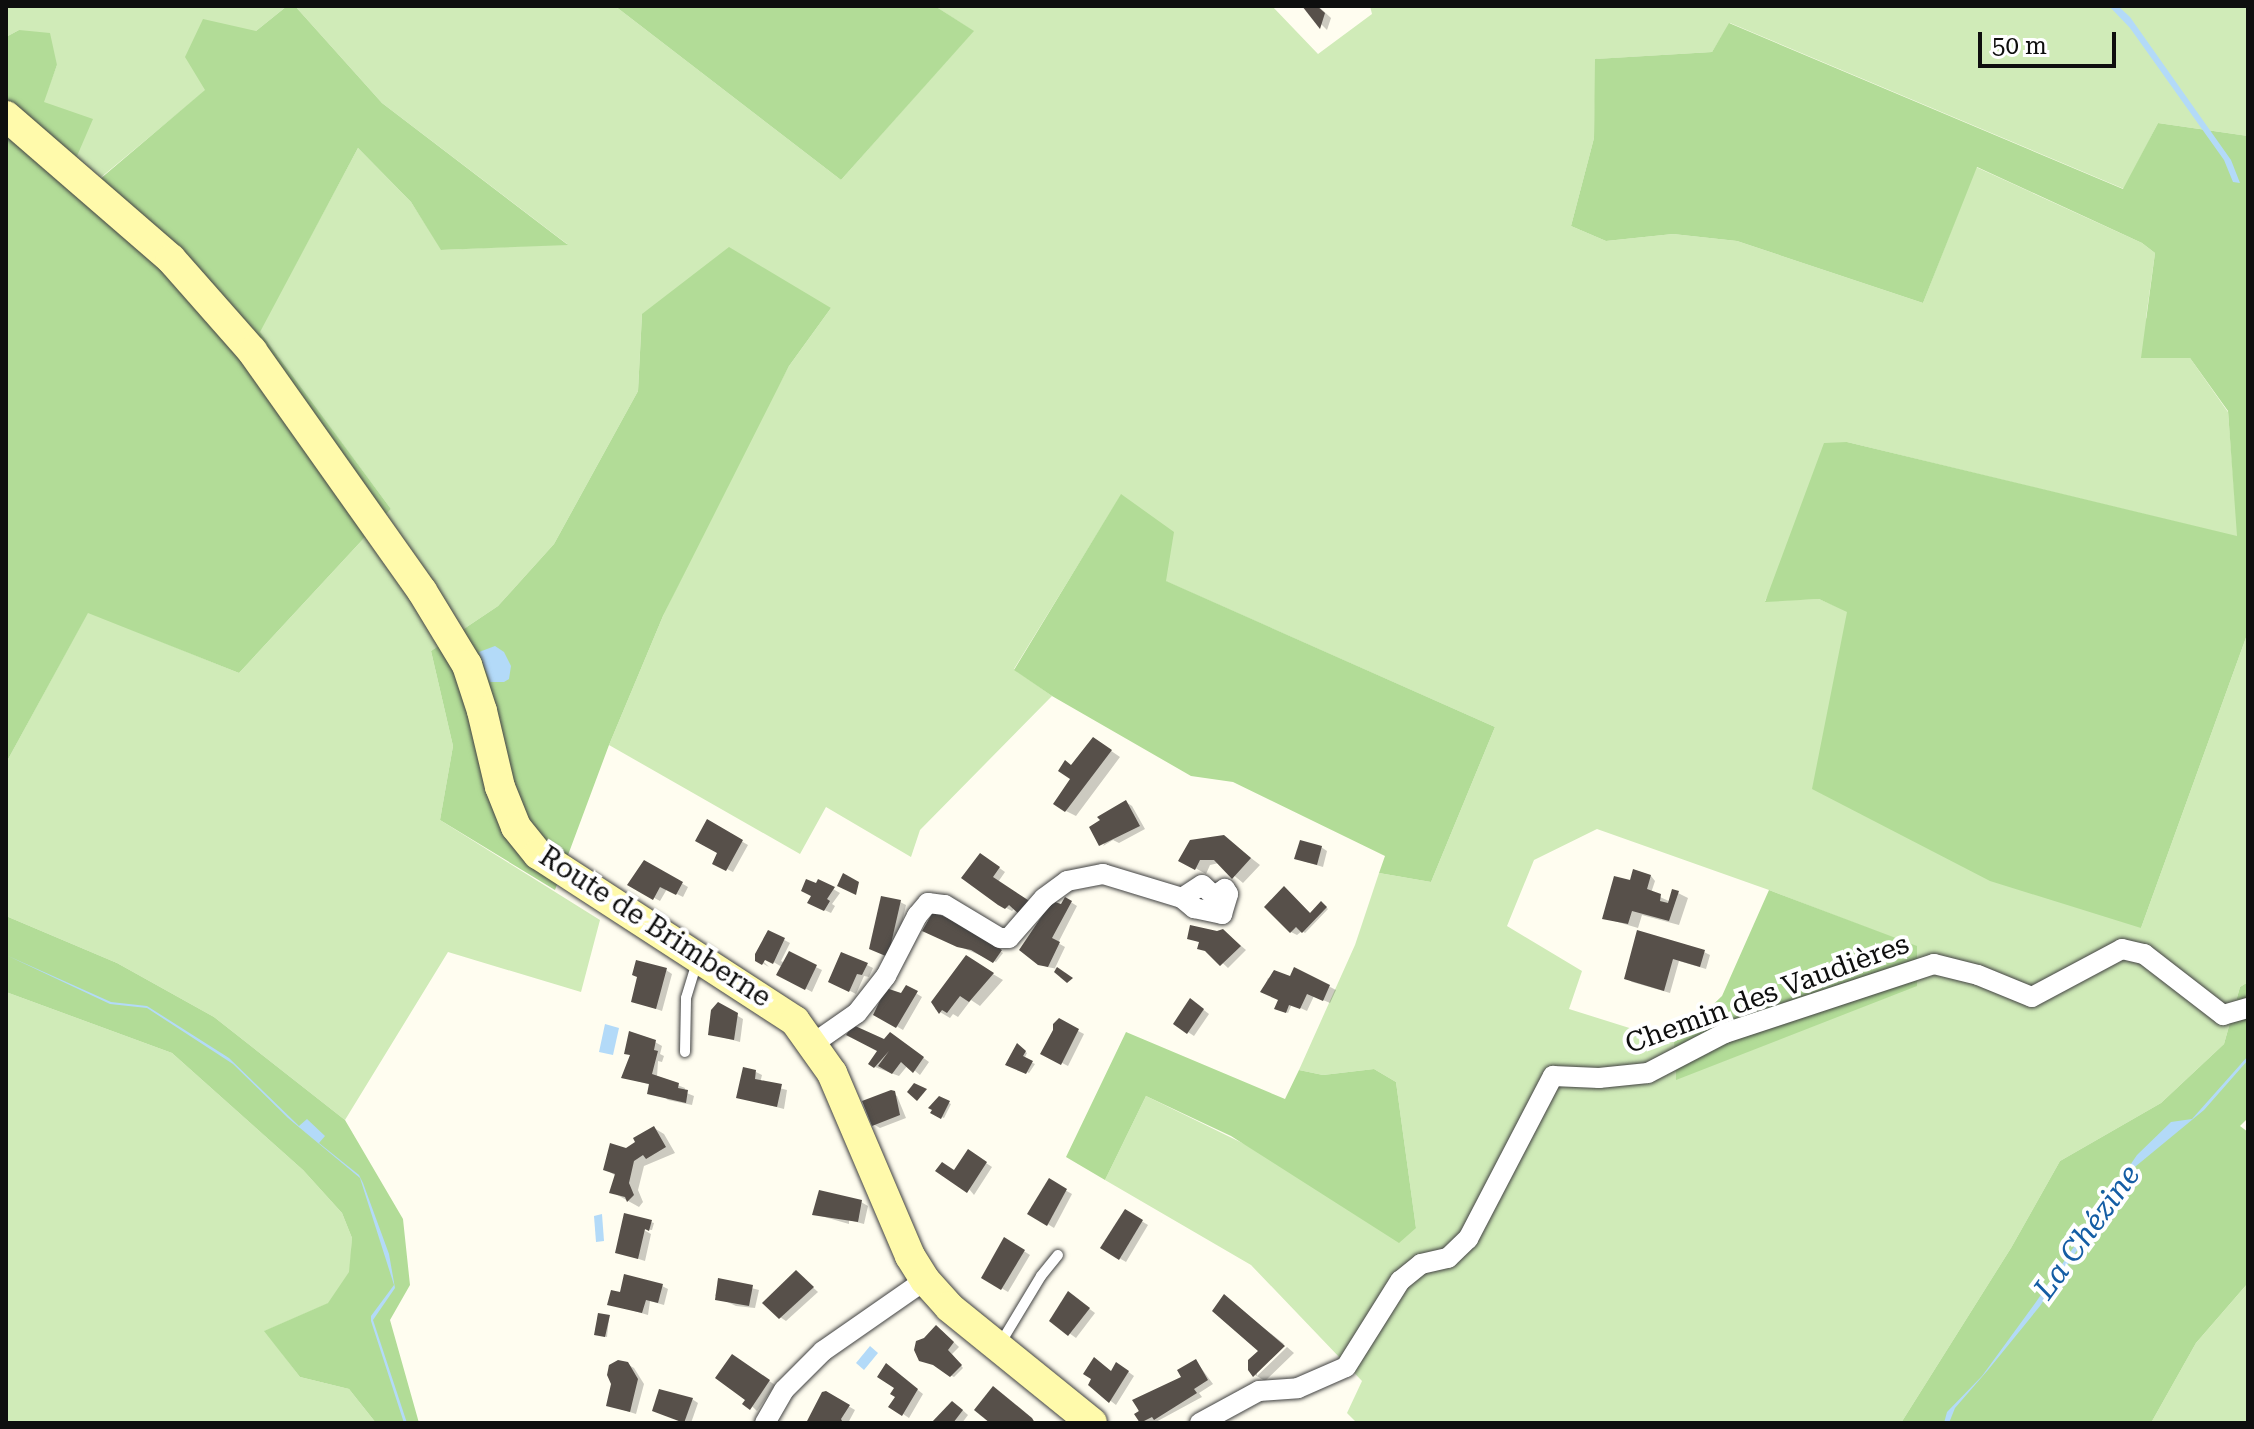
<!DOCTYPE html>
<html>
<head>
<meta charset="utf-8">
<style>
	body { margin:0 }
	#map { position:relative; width:2254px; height:1429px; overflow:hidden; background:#fffdf0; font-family:"Roboto Serif",serif }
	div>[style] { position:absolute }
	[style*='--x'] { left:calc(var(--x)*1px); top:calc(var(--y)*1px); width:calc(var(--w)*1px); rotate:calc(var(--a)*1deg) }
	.green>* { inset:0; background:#d0ebb8 }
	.forest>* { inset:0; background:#b2dc97 }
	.water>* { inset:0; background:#b3daf8 }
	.shadow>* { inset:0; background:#0003 }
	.building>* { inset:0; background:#57504a }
	.roads { filter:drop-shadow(0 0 2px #414141) drop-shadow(0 0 2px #414141) }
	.lane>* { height:10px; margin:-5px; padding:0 5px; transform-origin:5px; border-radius:5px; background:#fff }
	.street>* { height:20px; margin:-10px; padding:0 10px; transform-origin:10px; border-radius:10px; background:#fff }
	.secondary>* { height:30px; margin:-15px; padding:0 15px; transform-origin:15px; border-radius:15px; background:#fffaab }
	span { translate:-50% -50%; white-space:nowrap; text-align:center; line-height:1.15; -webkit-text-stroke:8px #fff; paint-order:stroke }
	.street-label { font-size:28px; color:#0e0e0e }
	.water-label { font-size:30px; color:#145da4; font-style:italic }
	.frame { position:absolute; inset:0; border:8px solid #0e0e0e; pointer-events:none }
	.scale { position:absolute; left:1978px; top:32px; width:138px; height:36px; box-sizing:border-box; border:4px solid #0e0e0e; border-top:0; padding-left:10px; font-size:24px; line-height:28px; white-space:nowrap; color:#0e0e0e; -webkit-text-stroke:6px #fff; paint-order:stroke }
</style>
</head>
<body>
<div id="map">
	<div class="green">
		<i style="clip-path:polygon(6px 6px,287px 6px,256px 31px,206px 90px,99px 179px,77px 156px,43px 102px,57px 65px,19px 30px,6px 37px)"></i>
		<i style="clip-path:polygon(evenodd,295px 6px,615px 6px,841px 180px,973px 31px,935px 6px,1272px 6px,1318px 54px,1372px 14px,1370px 6px,2248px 6px,2248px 136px,2158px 123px,2124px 189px,1730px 23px,1712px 52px,1596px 59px,1594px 138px,1571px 226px,1606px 241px,1673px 234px,1737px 241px,1923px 303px,1976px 167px,2142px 243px,2155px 253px,2146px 318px,2190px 358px,2228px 412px,2238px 537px,1847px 442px,1765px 601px,1819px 599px,1847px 611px,2141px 928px,2248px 632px,2248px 982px,2240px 987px,2224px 1044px,2161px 1103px,2060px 1161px,2011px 1248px,1901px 1423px,1357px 1423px,1347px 1413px,1362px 1381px,1251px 1265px,1105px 1180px,1146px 1096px,1416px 1228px,1396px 1082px,1374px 1069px,1323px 1075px,1299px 1070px,1355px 945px,1379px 873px,1431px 882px,1495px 727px,1165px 581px,1121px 495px,1014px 669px,1052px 696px,920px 830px,911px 857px,826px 807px,800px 854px,609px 745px,663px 616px,745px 448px,789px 366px,831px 308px,642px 314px,638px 391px,554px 544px,498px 606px,431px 651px,453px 746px,440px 820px,600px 920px,581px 992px,448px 952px,345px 1120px,214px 1017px,117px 963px,6px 916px,6px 763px,88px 612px,239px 673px,391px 509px,259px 332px,358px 148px,411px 202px,442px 250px,567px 244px,382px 103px,295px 6px,1597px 829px,1769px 890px,1917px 947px,1676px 1079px,1674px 1042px,1569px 1009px,1582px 971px,1507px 926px,1534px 860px,1597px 829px)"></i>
		<i style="clip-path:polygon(6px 992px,172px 1053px,303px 1170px,342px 1213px,352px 1238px,350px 1272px,329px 1303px,265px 1331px,300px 1377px,349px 1389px,376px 1423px,6px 1423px)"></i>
		<i style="clip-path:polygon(2248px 1283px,2248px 1423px,2151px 1423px,2196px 1343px)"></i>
	</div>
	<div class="forest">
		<i style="clip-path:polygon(287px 6px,295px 6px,382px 103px,568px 245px,441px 250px,411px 202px,358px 148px,260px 332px,391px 509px,239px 673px,88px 613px,6px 763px,6px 37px,19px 30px,50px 33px,57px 65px,44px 102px,93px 119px,77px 156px,100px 179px,205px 90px,185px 57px,203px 19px,256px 31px)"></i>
		<i style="clip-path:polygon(615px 6px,935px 6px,974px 31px,841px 180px)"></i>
		<i style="clip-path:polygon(1729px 23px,2123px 189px,2158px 123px,2248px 136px,2248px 632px,2141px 928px,1990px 881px,1812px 789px,1847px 612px,1819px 599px,1765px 602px,1824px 443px,1847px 442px,2237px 536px,2228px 411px,2190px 358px,2141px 358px,2155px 253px,2142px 243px,1977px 167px,1923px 303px,1737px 241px,1673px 234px,1606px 241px,1571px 226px,1594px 138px,1595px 59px,1712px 52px)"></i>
		<i style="clip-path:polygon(729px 247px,831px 308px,789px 366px,663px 616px,609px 745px,555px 890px,440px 820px,453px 746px,431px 651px,498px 606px,554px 544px,638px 391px,642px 314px)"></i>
		<i style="clip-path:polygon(1121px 494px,1174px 532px,1166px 581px,1495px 727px,1431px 882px,1379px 873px,1385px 856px,1233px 782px,1191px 776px,1052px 696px,1014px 670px)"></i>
		<i style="clip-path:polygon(1769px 890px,1917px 946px,1917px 986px,1676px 1080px,1674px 1042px,1722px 996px)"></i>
		<i style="clip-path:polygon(6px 916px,117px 963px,214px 1017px,345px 1120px,403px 1219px,410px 1285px,390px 1320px,419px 1423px,376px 1423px,349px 1389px,300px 1377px,264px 1331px,328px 1303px,349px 1272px,352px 1238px,342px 1213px,303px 1170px,172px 1053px,6px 992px)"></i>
		<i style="clip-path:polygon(2248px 982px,2248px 1118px,2240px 1126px,2248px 1132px,2248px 1283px,2196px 1343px,2151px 1423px,1901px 1423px,2011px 1248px,2060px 1161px,2161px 1103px,2224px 1044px,2240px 987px)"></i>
		<i style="clip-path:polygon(1126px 1032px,1285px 1099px,1299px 1070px,1323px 1075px,1374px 1069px,1396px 1082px,1416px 1228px,1399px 1243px,1231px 1136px,1146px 1096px,1105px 1180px,1066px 1157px)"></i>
	</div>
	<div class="water">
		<i style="clip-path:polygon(2109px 6px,2118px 6px,2130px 17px,2231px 160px,2240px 183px,2233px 182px,2224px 160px,2130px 28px)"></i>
		<i style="clip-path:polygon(495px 646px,504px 652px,511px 666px,509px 679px,504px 682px,490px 682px,479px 652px)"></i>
		<i style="clip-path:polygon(6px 955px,111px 1002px,147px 1006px,229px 1058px,299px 1126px,307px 1119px,325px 1136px,319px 1143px,359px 1175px,363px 1183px,389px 1254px,395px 1288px,373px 1320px,407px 1423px,404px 1423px,371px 1321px,371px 1316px,394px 1285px,360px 1178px,288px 1118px,233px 1064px,147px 1008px,110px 1004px)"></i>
		<i style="clip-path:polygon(605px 1024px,619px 1028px,613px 1055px,599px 1052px)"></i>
		<i style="clip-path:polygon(2248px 1056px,2248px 1060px,2204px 1110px,2130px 1171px,2040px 1306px,1988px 1370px,1955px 1408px,1949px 1423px,1944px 1423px,1947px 1412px,1982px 1376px,2036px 1302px,2137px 1155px,2171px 1122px,2192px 1119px)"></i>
		<i style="clip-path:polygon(602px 1214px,604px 1241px,596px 1242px,594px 1216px)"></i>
		<i style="clip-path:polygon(870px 1346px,878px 1353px,864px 1370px,856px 1363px)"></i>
	</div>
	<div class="shadow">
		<i style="clip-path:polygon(1303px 6px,1318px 6px,1331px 18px,1327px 30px)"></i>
		<i style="clip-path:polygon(1104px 746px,1120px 757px,1076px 816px,1066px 811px,1073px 779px,1072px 767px)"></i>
		<i style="clip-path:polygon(1126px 802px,1132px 806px,1145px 829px,1119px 843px,1113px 840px,1103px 846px)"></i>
		<i style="clip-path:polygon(708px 822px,748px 845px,733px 872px,715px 863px,720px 853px)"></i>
		<i style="clip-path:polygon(1224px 837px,1260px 865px,1243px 883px,1219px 863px,1210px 865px,1206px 874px,1181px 860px)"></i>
		<i style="clip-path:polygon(1321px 847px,1327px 851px,1323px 867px,1303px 861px)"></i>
		<i style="clip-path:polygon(987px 859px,1005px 872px,998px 882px,1015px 908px,1012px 911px,999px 904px)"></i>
		<i style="clip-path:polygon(645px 862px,688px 887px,683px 897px,667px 889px,660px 901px,629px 884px)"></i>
		<i style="clip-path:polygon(1651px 876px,1655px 881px,1651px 893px,1671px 902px,1678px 893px,1688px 898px,1679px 925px,1642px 915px,1638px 928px,1604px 918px,1631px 882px)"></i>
		<i style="clip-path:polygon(819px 881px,840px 893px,832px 904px,835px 906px,831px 913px,816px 906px)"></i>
		<i style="clip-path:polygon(1285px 889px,1311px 914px,1324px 905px,1328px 909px,1305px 933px,1302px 931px,1297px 935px,1291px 932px)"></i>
		<i style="clip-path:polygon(1066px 899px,1077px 906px,1058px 943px,1065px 947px,1055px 968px,1058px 969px,1047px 967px,1039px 963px)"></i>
		<i style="clip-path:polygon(900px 902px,906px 905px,894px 959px,871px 948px)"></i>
		<i style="clip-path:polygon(769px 932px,790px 943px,781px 961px,785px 963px,789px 954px,822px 970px,812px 992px,779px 974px,782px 967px,765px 957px,763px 961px,769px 967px,757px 960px)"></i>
		<i style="clip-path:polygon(1639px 933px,1704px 952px,1710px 955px,1706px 969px,1679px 961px,1670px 993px,1632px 982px,1626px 978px)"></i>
		<i style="clip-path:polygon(930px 934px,985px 942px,1003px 953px,996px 962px)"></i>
		<i style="clip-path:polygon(1227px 934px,1246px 950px,1228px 968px,1201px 943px,1189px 938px)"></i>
		<i style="clip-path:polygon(966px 958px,1003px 980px,980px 1006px,971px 1000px,958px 1017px,953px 1014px,950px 1018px,935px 1009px)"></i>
		<i style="clip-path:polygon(867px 965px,873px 968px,869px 977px,864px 976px,856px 994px,831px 981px)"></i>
		<i style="clip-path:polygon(666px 970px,672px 974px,662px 1011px,633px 1001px)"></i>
		<i style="clip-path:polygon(1299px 971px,1336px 990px,1330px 1003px,1314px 996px,1307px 1011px,1292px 1004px,1288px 1013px,1277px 1008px,1281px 999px,1263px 991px,1268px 978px,1280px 983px,1292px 980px)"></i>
		<i style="clip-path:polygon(906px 987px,922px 997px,903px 1030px,876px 1014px,891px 990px,901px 995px)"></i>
		<i style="clip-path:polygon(1196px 1004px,1209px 1014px,1194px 1036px,1188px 1032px)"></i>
		<i style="clip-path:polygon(719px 1005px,743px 1019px,740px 1042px,710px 1034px)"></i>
		<i style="clip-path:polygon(1059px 1021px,1084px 1034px,1068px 1066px,1043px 1053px)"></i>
		<i style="clip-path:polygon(884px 1041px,906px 1045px,929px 1062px,920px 1075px,908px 1065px,899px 1076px,875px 1067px)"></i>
		<i style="clip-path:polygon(655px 1042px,662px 1046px,660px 1054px,664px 1056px,662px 1062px,658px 1061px,657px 1077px,685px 1088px,684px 1092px,694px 1096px,692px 1105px,668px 1100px,651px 1085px,623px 1077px)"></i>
		<i style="clip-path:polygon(1018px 1046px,1027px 1053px,1024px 1059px,1035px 1064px,1029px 1073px,1008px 1064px)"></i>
		<i style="clip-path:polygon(756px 1072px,762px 1075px,760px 1083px,787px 1090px,784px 1109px,739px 1097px)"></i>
		<i style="clip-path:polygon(891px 1092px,897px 1096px,906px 1118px,880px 1128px,873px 1124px)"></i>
		<i style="clip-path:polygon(939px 1098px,951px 1104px,944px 1118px,932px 1113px)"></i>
		<i style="clip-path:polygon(654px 1128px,664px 1134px,675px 1153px,644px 1166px,638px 1190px,643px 1202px,639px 1207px,612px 1192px,616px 1176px,605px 1169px)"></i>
		<i style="clip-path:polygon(968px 1151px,992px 1167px,974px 1195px,955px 1172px)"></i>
		<i style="clip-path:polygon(1049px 1181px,1072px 1194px,1054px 1228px,1030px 1213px)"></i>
		<i style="clip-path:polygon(861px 1202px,868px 1206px,864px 1224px,849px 1220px,849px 1224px,814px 1214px)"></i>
		<i style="clip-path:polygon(1125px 1211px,1148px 1225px,1126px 1262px,1102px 1248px)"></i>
		<i style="clip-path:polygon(626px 1215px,654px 1223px,652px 1230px,642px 1229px,651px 1234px,645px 1261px,617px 1252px)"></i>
		<i style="clip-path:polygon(1005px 1239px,1030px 1255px,1008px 1292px,983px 1277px)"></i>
		<i style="clip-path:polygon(796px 1272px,818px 1292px,786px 1321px,780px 1317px)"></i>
		<i style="clip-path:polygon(720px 1280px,759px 1290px,755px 1308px,736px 1306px,715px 1296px)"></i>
		<i style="clip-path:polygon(662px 1286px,668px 1289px,664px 1305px,650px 1301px,648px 1315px,610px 1304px,622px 1294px)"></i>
		<i style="clip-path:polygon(1225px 1297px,1284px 1344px,1257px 1370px,1257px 1376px,1287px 1347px,1294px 1353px,1265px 1381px,1255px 1375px,1261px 1351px)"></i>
		<i style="clip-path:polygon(1075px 1298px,1095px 1313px,1076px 1338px,1051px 1320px)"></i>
		<i style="clip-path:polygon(609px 1317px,607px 1337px,598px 1335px)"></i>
		<i style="clip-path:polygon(942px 1331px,959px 1347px,952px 1354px,963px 1368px,954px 1377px,944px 1372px)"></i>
		<i style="clip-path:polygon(1095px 1359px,1112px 1372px,1123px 1368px,1134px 1376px,1116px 1405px,1090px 1385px)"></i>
		<i style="clip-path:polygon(739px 1360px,775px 1385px,757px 1411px,738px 1393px)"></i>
		<i style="clip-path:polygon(1196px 1361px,1213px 1384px,1199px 1393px,1202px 1397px,1154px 1423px,1142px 1422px,1135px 1401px,1184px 1377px)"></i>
		<i style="clip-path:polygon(627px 1364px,634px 1368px,644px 1384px,636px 1414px,608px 1405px)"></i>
		<i style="clip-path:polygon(892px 1370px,923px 1394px,909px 1418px,891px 1406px,897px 1397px)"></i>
		<i style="clip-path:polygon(826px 1393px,855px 1410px,848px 1423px,809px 1423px)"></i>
		<i style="clip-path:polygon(692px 1399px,698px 1403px,691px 1423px,661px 1414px)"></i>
		<i style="clip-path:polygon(959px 1407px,968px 1415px,962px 1423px,934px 1423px)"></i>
	</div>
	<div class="building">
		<i style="clip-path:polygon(1302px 6px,1317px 6px,1325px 13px,1320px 29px)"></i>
		<i style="clip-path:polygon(1093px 737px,1112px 750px,1065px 812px,1053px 804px,1070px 779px,1058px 771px,1065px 760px,1071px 765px)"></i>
		<i style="clip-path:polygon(1126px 800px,1140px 826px,1099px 846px,1089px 827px,1100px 820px,1097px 817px)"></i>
		<i style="clip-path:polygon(707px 819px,743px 840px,726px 871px,712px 864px,717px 853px,695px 841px)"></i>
		<i style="clip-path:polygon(1224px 835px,1251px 858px,1232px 879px,1214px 860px,1200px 860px,1195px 870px,1178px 861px,1190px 840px)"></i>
		<i style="clip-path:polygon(1300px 840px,1322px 846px,1317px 865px,1294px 859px)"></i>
		<i style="clip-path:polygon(980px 853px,1000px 867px,993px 877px,1031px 902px,1020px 915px,1009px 905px,1005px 909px,998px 905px,961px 878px)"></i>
		<i style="clip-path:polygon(644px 860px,683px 882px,676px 895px,660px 887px,653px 900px,627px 885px)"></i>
		<i style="clip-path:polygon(1633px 869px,1651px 875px,1647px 889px,1661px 894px,1660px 901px,1668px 903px,1672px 889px,1679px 891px,1669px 921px,1632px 911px,1628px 924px,1602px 919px,1614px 876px,1630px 880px)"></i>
		<i style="clip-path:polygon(843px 873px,859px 882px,856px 895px,837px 886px)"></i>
		<i style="clip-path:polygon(806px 879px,816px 883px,818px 879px,835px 887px,827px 899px,830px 901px,824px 911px,807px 903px,811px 896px,801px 891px)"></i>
		<i style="clip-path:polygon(1284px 886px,1310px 913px,1321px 901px,1327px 907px,1302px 933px,1296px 927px,1290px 933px,1264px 907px)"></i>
		<i style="clip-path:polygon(881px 896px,901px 900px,888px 957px,869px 949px)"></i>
		<i style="clip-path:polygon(1065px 897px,1072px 901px,1052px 938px,1060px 942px,1048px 967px,1038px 965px,1019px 950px,1052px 901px,1061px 904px)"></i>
		<i style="clip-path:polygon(933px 912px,960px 923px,1002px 950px,993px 963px,971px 950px,957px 947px,922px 931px)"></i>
		<i style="clip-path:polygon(1190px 925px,1217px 931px,1223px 929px,1241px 946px,1220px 966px,1205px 951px,1197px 949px,1199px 942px,1187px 939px)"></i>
		<i style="clip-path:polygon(768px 930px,785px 938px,773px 964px,765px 960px,762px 965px,755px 961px,755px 954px)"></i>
		<i style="clip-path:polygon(1637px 930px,1705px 950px,1700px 967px,1673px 959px,1664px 991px,1624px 979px)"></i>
		<i style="clip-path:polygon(789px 951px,817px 965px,805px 990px,776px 975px)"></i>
		<i style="clip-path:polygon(841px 952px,868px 963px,862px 975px,857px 974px,849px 992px,828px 982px)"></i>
		<i style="clip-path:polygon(966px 955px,994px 973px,969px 1002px,960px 996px,947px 1013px,942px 1010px,939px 1014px,931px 1002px)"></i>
		<i style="clip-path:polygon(636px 960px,667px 968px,656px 1009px,631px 1002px,637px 977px,632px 975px)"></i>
		<i style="clip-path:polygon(1057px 967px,1073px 978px,1067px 983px,1054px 972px)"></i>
		<i style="clip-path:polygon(1294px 967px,1330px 985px,1323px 1001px,1307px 994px,1300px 1009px,1289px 1005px,1286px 1013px,1274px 1009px,1278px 1000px,1260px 992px,1274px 970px,1290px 976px)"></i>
		<i style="clip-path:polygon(906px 985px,918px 991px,896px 1028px,873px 1015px,886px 988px,901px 993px)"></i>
		<i style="clip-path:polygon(1190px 998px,1204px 1009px,1187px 1034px,1173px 1024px)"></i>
		<i style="clip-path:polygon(718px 1002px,738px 1013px,734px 1040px,708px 1035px,711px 1010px)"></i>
		<i style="clip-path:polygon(1059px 1018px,1079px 1029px,1061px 1065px,1040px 1054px,1053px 1030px,1053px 1024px)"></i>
		<i style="clip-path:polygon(853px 1025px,884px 1039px,890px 1032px,924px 1057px,913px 1073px,901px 1062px,892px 1074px,878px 1066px,889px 1051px,874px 1068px,868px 1064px,877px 1051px,846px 1035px)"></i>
		<i style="clip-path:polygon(629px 1031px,656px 1040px,654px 1050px,658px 1051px,652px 1074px,679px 1083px,678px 1088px,688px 1090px,686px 1103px,647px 1094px,649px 1084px,621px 1078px,630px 1055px,624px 1054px)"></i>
		<i style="clip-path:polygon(1017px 1043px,1026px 1051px,1023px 1056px,1033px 1061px,1026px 1074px,1005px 1065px)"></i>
		<i style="clip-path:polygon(743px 1067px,756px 1070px,755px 1079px,782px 1084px,777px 1107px,736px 1098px)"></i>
		<i style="clip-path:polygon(914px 1083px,927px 1089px,917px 1101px,907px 1092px)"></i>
		<i style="clip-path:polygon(891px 1090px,895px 1091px,900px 1115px,872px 1126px,862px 1101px)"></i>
		<i style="clip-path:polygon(939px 1096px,950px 1101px,941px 1119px,930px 1113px,932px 1110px,928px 1108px)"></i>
		<i style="clip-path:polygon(654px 1126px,666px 1147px,646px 1159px,643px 1155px,634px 1161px,629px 1183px,634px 1195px,627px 1202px,625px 1197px,609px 1193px,615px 1174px,603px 1170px,610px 1143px,626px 1148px,635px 1142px,633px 1138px)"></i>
		<i style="clip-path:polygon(968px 1149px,987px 1162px,967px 1193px,935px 1171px,942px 1162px,954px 1170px)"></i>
		<i style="clip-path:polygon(1049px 1178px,1067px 1189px,1047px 1226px,1027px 1214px)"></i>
		<i style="clip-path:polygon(819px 1190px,862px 1200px,858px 1222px,812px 1215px)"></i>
		<i style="clip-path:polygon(1125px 1209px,1143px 1220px,1119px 1260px,1100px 1248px)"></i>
		<i style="clip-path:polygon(624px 1213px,652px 1220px,649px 1231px,645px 1229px,638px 1259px,615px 1253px)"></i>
		<i style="clip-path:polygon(1004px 1237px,1025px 1250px,1001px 1290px,981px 1278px)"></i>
		<i style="clip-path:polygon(796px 1270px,814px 1287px,779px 1319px,762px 1303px)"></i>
		<i style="clip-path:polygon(624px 1274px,663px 1284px,658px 1303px,646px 1300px,642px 1313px,607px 1305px,611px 1290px,620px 1292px)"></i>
		<i style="clip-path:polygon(718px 1278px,753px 1285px,749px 1306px,715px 1300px)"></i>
		<i style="clip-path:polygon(1068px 1291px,1090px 1308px,1068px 1336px,1049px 1321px)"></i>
		<i style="clip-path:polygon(1224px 1294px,1285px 1346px,1253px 1377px,1248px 1370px,1248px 1360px,1258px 1351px,1212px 1311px)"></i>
		<i style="clip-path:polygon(598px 1313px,610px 1315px,605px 1337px,594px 1335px)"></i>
		<i style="clip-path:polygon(936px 1325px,954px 1342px,948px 1350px,962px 1365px,950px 1377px,933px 1365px,919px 1361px,914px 1350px,916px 1341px,924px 1338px)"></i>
		<i style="clip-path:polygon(732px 1354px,770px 1380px,750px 1410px,742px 1404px,745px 1400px,715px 1378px)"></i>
		<i style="clip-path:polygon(1094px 1357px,1111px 1371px,1116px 1362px,1129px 1371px,1109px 1403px,1088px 1385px,1091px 1379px,1083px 1374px)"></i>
		<i style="clip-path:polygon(1196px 1359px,1208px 1380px,1194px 1389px,1197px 1393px,1154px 1420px,1152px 1417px,1140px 1423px,1134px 1414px,1139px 1411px,1132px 1400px,1181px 1377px,1177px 1370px)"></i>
		<i style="clip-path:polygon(618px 1360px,628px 1362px,638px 1379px,630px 1412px,606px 1406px,611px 1384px,607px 1375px,609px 1365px)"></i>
		<i style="clip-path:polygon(886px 1363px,918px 1389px,902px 1416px,888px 1407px,895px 1397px,890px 1394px,894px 1388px,877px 1377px)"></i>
		<i style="clip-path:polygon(993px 1386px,1032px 1418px,1035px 1423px,990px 1423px,974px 1410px)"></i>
		<i style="clip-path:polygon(659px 1389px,693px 1398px,684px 1423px,652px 1411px)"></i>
		<i style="clip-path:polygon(826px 1391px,850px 1405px,841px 1419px,843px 1423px,806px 1423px,822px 1392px)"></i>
		<i style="clip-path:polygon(952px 1401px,963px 1410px,953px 1423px,931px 1423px)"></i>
	</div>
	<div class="roads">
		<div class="lane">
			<i style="--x:685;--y:1052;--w:54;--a:-88.9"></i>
			<i style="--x:686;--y:998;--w:38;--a:-73"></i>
			<i style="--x:1000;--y:1344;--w:79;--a:-58.9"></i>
			<i style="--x:1041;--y:1276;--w:27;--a:-51"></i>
		</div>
		<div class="street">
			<i style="--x:814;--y:1043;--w:52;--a:-34.9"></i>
			<i style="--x:857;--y:1013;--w:47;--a:-51.9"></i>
			<i style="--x:886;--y:976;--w:68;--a:-62.7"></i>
			<i style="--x:917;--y:916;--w:17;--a:-50"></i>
			<i style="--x:928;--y:903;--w:17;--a:7"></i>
			<i style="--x:945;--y:905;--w:64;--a:31"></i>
			<i style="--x:1000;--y:938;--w:9;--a:0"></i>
			<i style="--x:1009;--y:938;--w:53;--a:-48.8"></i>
			<i style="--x:1044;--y:898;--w:29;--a:-36"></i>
			<i style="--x:1067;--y:881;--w:37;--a:-11"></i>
			<i style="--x:1103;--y:874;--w:83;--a:16.9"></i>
			<i style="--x:1182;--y:898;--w:16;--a:40"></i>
			<i style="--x:1194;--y:908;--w:29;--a:12"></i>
			<i style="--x:1222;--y:914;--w:21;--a:-73"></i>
			<i style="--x:1228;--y:894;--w:6;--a:-121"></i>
			<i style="--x:1225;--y:889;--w:13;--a:148"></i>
			<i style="--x:1214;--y:896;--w:16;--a:-137"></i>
			<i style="--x:1202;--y:885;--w:24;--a:147"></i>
			<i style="--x:765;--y:1423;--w:38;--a:-60"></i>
			<i style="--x:784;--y:1390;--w:55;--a:-45"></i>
			<i style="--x:823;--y:1351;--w:124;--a:-34.8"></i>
			<i style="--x:1200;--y:1423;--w:67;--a:-28.5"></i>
			<i style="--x:1259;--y:1391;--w:39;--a:-4"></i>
			<i style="--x:1298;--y:1388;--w:52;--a:-23.6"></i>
			<i style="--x:1346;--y:1367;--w:102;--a:-57.9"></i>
			<i style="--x:1400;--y:1281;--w:27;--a:-39"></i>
			<i style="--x:1421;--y:1264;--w:28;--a:-13"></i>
			<i style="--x:1448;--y:1258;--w:28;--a:-44"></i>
			<i style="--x:1468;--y:1239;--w:184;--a:-62.5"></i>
			<i style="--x:1553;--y:1076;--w:46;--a:2.5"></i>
			<i style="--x:1599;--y:1078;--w:49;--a:-5.8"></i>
			<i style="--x:1648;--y:1073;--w:87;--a:-27.5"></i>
			<i style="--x:1725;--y:1033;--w:220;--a:-18.3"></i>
			<i style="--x:1934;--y:964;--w:45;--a:14"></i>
			<i style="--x:1978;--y:975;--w:58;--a:22.2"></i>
			<i style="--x:2032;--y:997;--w:102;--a:-28.1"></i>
			<i style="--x:2122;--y:949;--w:23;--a:13"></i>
			<i style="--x:2144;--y:954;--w:100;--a:37.7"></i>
			<i style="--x:2223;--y:1015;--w:26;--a:-16"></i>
		</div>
		<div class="secondary">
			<i style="--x:6;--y:116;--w:218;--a:40.9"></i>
			<i style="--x:171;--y:259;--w:123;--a:48.6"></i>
			<i style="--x:252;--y:351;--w:294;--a:54.7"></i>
			<i style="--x:422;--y:591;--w:87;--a:58.7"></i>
			<i style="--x:467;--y:665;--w:48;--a:71.9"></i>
			<i style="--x:482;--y:711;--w:78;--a:76.7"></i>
			<i style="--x:500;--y:787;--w:43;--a:68.2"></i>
			<i style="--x:516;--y:827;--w:35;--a:51"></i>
			<i style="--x:538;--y:854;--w:306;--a:33"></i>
			<i style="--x:795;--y:1021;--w:64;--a:54.6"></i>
			<i style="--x:832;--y:1073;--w:199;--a:66.9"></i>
			<i style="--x:910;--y:1256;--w:28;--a:58"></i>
			<i style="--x:925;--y:1280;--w:36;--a:48"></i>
			<i style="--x:949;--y:1307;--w:184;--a:39"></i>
		</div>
	</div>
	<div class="street-label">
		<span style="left:655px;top:927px;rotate:33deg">Route de Brimberne</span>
		<span style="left:1767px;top:994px;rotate:-20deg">Chemin des Vaudières</span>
	</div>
	<div class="water-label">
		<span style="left:2087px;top:1232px;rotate:-54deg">La Chézine</span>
	</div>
	<div class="frame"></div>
	<div class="scale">50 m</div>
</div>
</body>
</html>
